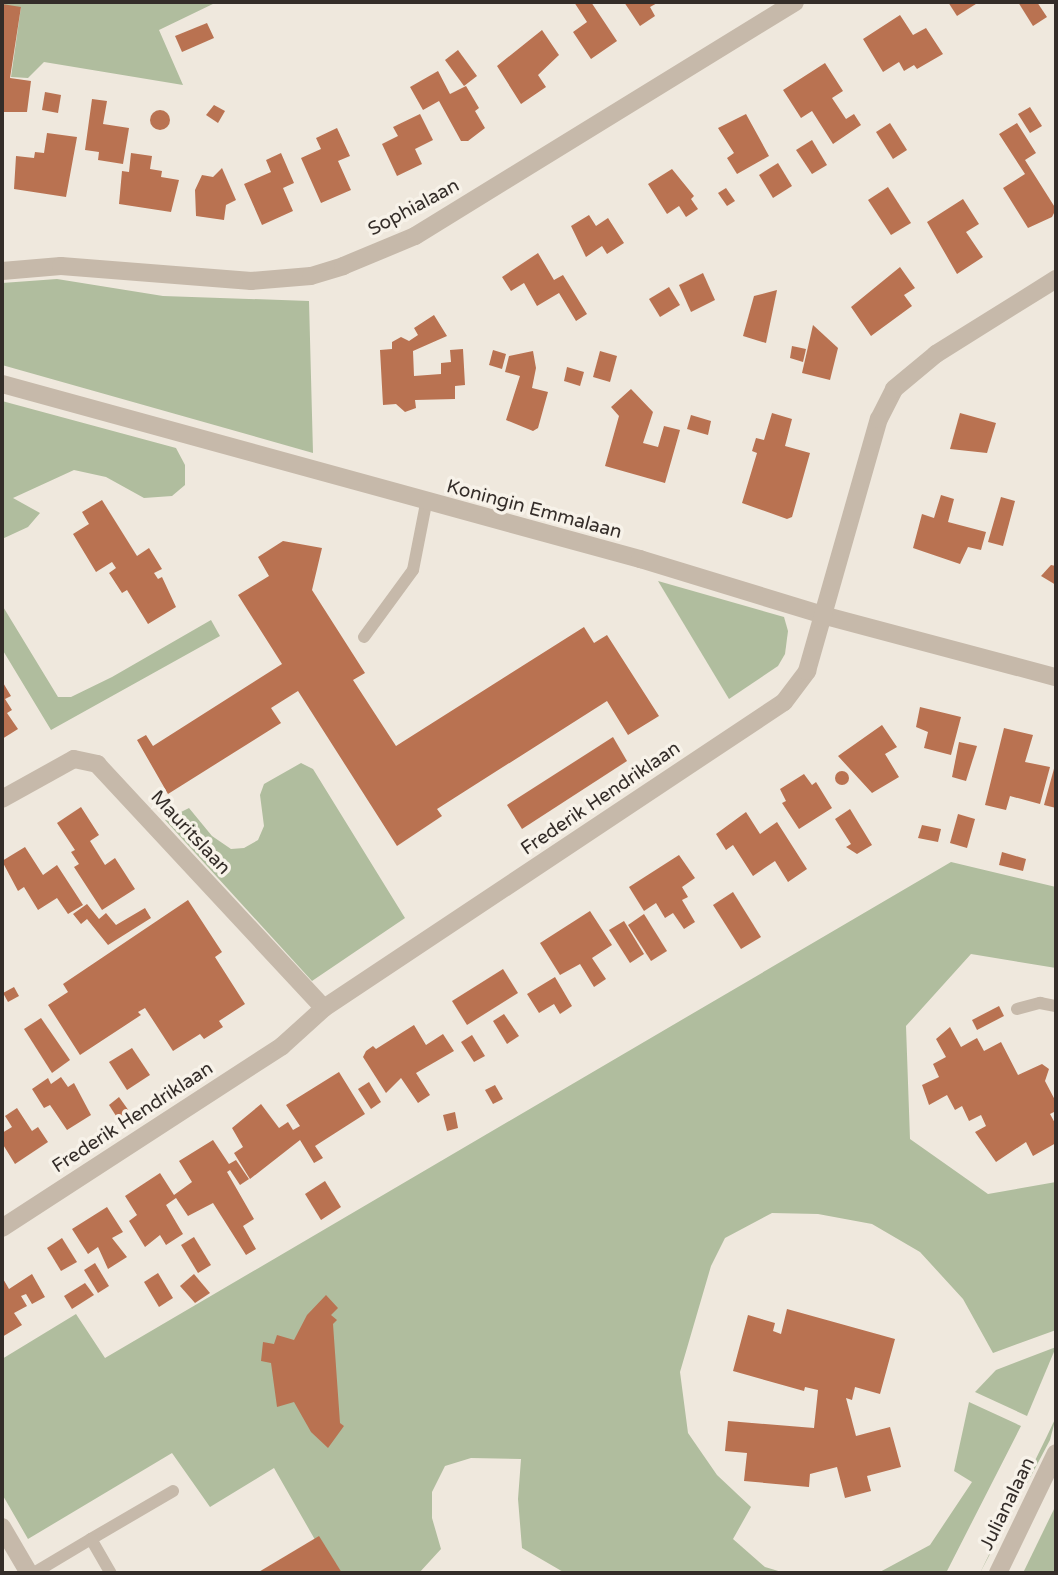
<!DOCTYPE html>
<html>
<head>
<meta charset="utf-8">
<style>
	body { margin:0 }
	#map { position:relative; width:1058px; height:1575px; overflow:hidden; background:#efe8dd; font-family:"Varela Round",sans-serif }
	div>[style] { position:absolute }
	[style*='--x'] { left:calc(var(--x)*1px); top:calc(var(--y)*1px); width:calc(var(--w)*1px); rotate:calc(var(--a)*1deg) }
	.green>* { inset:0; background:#b0bd9e }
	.building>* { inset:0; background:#b97251 }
	.round { border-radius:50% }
	.lane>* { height:12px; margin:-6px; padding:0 6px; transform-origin:6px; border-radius:6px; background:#c6b9aa }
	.street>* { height:18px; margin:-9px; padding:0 9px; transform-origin:9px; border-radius:9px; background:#c6b9aa }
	span { translate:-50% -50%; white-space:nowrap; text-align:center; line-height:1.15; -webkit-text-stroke:7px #f7f2e9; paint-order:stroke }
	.street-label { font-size:19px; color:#342d29 }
	.frame { position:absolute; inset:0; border:4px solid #342d29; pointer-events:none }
</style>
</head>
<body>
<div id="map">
	<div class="green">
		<i style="clip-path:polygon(2px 2px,217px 2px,159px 30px,183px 85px,44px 62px,28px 78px,11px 77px,21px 7px,2px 13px)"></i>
		<i style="clip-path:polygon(57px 279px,163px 296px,309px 301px,313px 453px,2px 365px,2px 283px)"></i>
		<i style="clip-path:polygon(2px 401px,176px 448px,185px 465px,185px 485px,172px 496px,144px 498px,106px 477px,74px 470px,13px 498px,40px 513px,28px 527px,2px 539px)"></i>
		<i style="clip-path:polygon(658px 581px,784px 617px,788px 631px,785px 654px,778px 666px,729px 699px)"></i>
		<i style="clip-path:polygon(2px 605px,58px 697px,71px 697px,112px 677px,211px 620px,220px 636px,51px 730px,2px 649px)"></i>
		<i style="clip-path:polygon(301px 763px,313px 769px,405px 918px,312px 981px,165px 820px,189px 808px,212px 836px,231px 849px,244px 848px,258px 840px,264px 826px,260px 795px,264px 784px)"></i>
		<i style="clip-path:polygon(951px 862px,1056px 887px,1056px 968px,971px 954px,906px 1026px,910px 1139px,988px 1194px,1056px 1182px,1056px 1330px,993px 1353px,963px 1299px,920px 1252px,872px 1224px,818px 1214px,772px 1213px,725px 1238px,711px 1266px,680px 1372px,688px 1433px,717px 1475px,751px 1507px,733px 1539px,765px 1567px,785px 1573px,565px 1573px,522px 1548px,518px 1499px,521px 1459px,471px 1458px,445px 1466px,432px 1492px,432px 1518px,441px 1549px,419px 1573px,334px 1573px,274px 1468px,210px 1507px,172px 1453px,28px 1539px,2px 1494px,2px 1359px,76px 1314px,105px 1358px)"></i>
		<i style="clip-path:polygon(1056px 1347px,1027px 1416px,975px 1392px,996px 1370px)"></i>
		<i style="clip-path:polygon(969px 1402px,1021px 1426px,946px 1573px,878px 1573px,930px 1545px,972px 1482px,954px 1471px)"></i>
		<i style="clip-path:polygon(1056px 1417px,1050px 1440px,980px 1573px,1047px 1436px)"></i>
		<i style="clip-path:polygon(1056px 1505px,1056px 1573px,1023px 1573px)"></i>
	</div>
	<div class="building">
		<i style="clip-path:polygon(574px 2px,591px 2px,617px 41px,591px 59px,573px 32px,587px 22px)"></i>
		<i style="clip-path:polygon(624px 2px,659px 2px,650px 7px,655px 16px,640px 26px)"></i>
		<i style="clip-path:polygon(948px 2px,979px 2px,957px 16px)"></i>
		<i style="clip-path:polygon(1018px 2px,1037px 2px,1047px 17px,1033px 26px)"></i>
		<i style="clip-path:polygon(2px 4px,21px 7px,10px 78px,31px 81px,27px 112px,2px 112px)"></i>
		<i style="clip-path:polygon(900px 15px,913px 35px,926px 28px,943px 54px,917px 69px,914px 65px,904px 71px,899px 62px,883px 72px,863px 39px)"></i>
		<i style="clip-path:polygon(207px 23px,214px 38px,182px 52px,175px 36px)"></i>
		<i style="clip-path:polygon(542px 30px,559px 55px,538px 75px,546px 87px,521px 104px,497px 66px)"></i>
		<i style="clip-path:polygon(458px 50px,477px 76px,464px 86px,445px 60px)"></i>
		<i style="clip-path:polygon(825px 63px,843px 91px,832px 98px,846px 119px,854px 114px,861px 125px,833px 144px,812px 111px,801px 118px,783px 90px)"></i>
		<i style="clip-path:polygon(438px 71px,450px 94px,466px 86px,479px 108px,475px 111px,485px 128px,468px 141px,461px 141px,439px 101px,423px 110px,410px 87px)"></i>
		<i style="clip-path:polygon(45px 92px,61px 95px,58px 113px,42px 110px)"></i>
		<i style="clip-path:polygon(92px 99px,107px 101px,103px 124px,129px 128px,123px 164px,98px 160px,99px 152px,85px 150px)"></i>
		<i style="clip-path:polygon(214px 105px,225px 111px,218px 123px,206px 115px)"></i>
		<i style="clip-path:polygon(1030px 107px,1042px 126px,1030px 133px,1018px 114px)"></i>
		<i class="round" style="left:150px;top:110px;width:20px;height:20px"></i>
		<i style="clip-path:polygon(420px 114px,433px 140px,415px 149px,422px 164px,397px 176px,382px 144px,398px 136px,393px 127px)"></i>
		<i style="clip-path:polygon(746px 114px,769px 156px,737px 174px,727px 158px,734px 153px,718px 128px)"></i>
		<i style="clip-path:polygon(890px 123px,907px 150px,893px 159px,876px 132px)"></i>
		<i style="clip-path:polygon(1017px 123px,1036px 153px,1025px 160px,1056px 209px,1052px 217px,1028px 228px,1003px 188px,1025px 174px,999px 134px)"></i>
		<i style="clip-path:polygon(337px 128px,350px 156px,338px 161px,351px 190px,321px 203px,301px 158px,321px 149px,316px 138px)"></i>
		<i style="clip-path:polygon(47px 133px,77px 137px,66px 197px,14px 189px,16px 156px,34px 158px,35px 152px,44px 153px)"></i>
		<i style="clip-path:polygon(812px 140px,827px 165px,812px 174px,796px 150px)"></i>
		<i style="clip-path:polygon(131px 153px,152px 156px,150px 169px,162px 171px,161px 177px,179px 180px,171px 212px,119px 204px,122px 171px,129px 172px)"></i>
		<i style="clip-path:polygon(281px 153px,294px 183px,283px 188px,293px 211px,262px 225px,244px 184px,271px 172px,266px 160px)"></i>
		<i style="clip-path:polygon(778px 163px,792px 186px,773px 198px,759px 175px)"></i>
		<i style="clip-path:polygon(222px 168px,236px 200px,226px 205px,224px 220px,196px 216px,195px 190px,202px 175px,213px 177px)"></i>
		<i style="clip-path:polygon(672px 169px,694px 196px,691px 199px,698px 209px,686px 217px,679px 206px,667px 214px,648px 184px)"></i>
		<i style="clip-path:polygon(888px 187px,911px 223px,891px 235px,868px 200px)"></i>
		<i style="clip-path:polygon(726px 188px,735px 201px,727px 206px,718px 193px)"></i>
		<i style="clip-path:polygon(963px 199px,979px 224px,966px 232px,983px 257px,957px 274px,927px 222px)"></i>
		<i style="clip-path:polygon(589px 215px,596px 226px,608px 218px,624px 243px,607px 254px,602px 246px,586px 257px,571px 226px)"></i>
		<i style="clip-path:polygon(538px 253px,554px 280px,563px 275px,587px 314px,576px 321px,559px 293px,537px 306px,524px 283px,511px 291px,502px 277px)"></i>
		<i style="clip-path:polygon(900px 267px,915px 288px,904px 295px,912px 306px,871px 336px,851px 307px)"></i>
		<i style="clip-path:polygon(703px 273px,715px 300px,691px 312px,679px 285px)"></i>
		<i style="clip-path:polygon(669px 287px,680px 305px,660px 317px,649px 299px)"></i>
		<i style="clip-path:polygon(777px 290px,766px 343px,743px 336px,754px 296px)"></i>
		<i style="clip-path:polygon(434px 315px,447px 336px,413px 351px,414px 376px,441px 374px,441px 363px,451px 362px,450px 350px,463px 349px,465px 385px,455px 386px,455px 399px,415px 400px,416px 408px,405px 412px,396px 404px,383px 405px,380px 350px,392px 349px,392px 342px,401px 337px,409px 341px,418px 335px,414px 328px)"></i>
		<i style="clip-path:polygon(813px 325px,838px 348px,830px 380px,802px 373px)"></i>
		<i style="clip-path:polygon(792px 346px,806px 349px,803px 362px,790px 358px)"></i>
		<i style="clip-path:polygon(493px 350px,506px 354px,502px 369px,489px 365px)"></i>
		<i style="clip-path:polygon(533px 351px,536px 368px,532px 388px,548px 392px,538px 428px,533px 431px,506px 420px,520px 376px,505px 372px,509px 356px)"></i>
		<i style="clip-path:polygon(600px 351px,617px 356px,610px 382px,593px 377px)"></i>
		<i style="clip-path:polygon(567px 367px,584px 372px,580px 386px,564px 381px)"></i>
		<i style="clip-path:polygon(631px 389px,653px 412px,643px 443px,658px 447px,664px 426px,680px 430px,665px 483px,605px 466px,619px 416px,611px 407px)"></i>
		<i style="clip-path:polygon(772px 413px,792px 419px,785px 446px,810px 453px,792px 517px,787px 519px,742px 503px,757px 453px,752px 451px,756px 438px,764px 440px)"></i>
		<i style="clip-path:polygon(960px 413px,996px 423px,987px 453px,950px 449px)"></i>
		<i style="clip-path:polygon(691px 415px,711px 421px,708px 435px,687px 429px)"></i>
		<i style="clip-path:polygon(941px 495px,954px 499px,948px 522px,986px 532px,981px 550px,968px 547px,960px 564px,913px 548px,922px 514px,934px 518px)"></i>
		<i style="clip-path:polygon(1001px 497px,1015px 501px,1003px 546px,988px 542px)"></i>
		<i style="clip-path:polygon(102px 500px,137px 556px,149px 548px,162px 569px,154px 573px,158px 579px,162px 577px,176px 607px,148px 624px,127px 590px,122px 593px,109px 573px,116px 568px,112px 562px,96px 572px,73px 534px,89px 524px,82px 512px)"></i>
		<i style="clip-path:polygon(283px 541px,322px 548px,312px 590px,365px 673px,353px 680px,396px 746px,584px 627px,594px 643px,607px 635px,659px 716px,628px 735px,607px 701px,437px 809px,442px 816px,397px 846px,298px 691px,271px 708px,281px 723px,168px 794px,137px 740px,146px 735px,153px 746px,282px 664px,238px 595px,269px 576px,258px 557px)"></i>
		<i style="clip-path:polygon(1051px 565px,1056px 566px,1056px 585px,1041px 576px)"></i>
		<i style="clip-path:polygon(2px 681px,11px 696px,5px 699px,12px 710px,7px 713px,18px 729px,2px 739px)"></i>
		<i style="clip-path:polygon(920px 707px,961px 717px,951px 755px,924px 748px,928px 732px,916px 727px)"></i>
		<i style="clip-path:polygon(882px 725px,897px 747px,885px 754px,899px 777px,872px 793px,838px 756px)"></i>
		<i style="clip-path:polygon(1004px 728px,1033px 735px,1025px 762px,1050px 767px,1040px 804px,1010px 796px,1006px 810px,985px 805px)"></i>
		<i style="clip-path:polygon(613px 737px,627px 761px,522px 829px,507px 805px)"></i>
		<i style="clip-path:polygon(959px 742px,977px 746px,966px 781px,952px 777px)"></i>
		<i style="clip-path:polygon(1055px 765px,1056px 765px,1056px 808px,1044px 805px)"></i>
		<i class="round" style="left:835px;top:771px;width:14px;height:14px"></i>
		<i style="clip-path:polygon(804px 774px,812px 785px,816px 782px,832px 808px,799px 829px,782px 803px,786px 801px,780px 789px)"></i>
		<i style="clip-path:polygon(81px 807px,99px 835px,90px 841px,105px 865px,115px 858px,135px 889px,102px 910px,74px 867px,79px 864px,71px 852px,75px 850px,57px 823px)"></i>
		<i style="clip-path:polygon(850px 809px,872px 845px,857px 854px,846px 847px,851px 844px,835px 819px)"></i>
		<i style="clip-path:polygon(746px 812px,760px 834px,777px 822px,807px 869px,788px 882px,775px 861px,753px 876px,733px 845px,726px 850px,716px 834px)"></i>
		<i style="clip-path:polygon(958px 814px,975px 819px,967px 848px,950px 843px)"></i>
		<i style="clip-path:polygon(922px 825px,941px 829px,938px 842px,918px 838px)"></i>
		<i style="clip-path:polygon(25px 847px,43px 875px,57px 865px,83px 905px,68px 914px,57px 898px,38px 910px,24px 887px,18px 891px,2px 861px)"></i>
		<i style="clip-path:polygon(1002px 852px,1026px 859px,1023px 871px,999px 865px)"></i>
		<i style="clip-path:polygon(679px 855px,695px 878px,682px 887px,688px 897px,682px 900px,695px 922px,684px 929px,673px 913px,665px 918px,656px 903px,644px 911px,629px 887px)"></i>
		<i style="clip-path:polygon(733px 892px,761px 937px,741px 949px,713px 905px)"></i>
		<i style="clip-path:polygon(188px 900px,222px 952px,215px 957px,245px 1004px,219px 1021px,223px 1027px,204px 1039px,200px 1034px,173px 1051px,145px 1008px,138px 1012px,141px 1015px,80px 1055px,48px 1005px,68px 992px,63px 984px)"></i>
		<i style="clip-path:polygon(87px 904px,99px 919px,106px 913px,116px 925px,145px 908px,151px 918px,108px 945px,87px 919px,81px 924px,73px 914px)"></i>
		<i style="clip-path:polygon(590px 911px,612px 945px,592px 958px,606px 979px,594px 987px,580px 964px,560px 975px,540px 943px)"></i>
		<i style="clip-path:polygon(644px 914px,667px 951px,651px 961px,628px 925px)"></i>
		<i style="clip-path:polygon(624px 921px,644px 954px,630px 963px,609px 930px)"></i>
		<i style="clip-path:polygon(503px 969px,518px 993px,467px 1025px,452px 1001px)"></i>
		<i style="clip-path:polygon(555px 977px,572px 1006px,560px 1014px,554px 1004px,539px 1013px,527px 994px)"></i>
		<i style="clip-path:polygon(14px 987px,19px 996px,8px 1002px,3px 993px)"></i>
		<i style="clip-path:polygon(999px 1006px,1004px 1016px,977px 1030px,972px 1020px)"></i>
		<i style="clip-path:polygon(504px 1014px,519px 1036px,507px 1044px,493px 1021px)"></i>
		<i style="clip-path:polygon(41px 1018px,70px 1060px,52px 1073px,24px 1029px)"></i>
		<i style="clip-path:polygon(414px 1025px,426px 1045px,443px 1034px,454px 1051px,416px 1073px,430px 1095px,418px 1103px,401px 1078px,386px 1093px,363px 1057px,366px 1051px,373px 1046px,376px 1049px)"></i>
		<i style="clip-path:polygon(950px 1027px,961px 1047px,977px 1038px,984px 1051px,1001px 1042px,1018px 1075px,1042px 1064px,1049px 1069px,1045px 1081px,1056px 1102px,1056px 1111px,1050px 1114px,1056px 1125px,1056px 1143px,1033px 1156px,1026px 1142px,996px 1162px,975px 1132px,986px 1126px,981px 1115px,969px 1121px,962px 1106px,955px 1110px,947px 1095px,929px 1105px,922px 1085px,939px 1077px,933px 1064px,946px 1057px,936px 1039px)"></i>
		<i style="clip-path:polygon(472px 1035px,485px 1056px,474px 1062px,461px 1042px)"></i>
		<i style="clip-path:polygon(132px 1048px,150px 1075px,127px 1090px,109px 1062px)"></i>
		<i style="clip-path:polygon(339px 1072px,365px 1114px,315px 1146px,323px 1158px,314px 1163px,300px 1140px,250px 1179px,234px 1153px,243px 1147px,232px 1128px,261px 1104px,279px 1128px,288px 1122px,293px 1130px,300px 1126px,286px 1105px)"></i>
		<i style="clip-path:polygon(61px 1077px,68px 1087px,74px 1083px,91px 1115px,67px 1130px,50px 1105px,44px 1108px,32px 1089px,48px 1078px,51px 1084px)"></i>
		<i style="clip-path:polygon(369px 1082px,381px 1102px,371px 1109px,358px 1089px)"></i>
		<i style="clip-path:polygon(495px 1085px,503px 1099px,493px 1104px,485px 1090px)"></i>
		<i style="clip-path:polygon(119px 1097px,129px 1111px,118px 1119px,109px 1105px)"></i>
		<i style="clip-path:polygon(17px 1108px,32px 1131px,38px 1127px,48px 1142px,15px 1164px,2px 1143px,2px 1133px,12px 1127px,5px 1116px)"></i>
		<i style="clip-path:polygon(455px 1112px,458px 1128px,447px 1131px,443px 1115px)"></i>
		<i style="clip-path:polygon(213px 1140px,229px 1164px,236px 1160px,249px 1179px,240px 1185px,230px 1170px,227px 1172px,254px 1219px,243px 1226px,256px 1249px,246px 1255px,213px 1203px,188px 1216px,176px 1198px,166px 1205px,183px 1234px,166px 1245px,160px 1235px,145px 1247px,129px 1221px,137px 1215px,125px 1196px,160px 1173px,174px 1195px,192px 1182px,179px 1161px)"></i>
		<i style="clip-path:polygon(325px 1181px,341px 1207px,321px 1220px,305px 1194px)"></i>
		<i style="clip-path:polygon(107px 1207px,123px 1232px,112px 1238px,127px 1257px,108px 1269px,98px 1247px,88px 1254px,72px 1229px)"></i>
		<i style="clip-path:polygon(194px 1237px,211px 1265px,198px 1273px,181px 1245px)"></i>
		<i style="clip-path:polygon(62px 1238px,77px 1262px,61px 1271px,47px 1248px)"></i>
		<i style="clip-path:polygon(95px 1263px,109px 1286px,98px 1293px,84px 1270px)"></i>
		<i style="clip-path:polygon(158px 1273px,173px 1298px,159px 1307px,144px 1282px)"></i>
		<i style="clip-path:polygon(32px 1274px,45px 1297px,32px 1304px,26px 1294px,21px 1296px,27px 1306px,14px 1313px,22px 1325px,2px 1337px,2px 1277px,9px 1289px)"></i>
		<i style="clip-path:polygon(194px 1274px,210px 1293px,195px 1303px,180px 1286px)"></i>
		<i style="clip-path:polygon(85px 1283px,94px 1295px,72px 1309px,64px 1296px)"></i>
		<i style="clip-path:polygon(326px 1295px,338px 1308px,331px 1315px,337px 1320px,333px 1324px,340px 1423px,344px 1426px,328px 1448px,311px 1432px,294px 1402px,277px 1407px,271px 1363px,261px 1361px,263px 1342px,274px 1344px,277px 1335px,294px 1340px,307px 1315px)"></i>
		<i style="clip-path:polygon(787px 1309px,895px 1339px,880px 1394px,855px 1387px,852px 1400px,846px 1398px,856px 1436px,890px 1427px,901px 1467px,867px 1476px,871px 1491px,845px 1498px,837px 1467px,810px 1474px,809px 1487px,744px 1481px,747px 1453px,725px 1451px,728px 1421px,814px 1428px,818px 1390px,805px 1387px,804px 1391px,733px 1371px,748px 1315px,775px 1323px,773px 1331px,781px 1334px)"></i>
		<i style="clip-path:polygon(319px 1536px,342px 1573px,257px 1573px)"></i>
	</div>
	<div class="lane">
		<i style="--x:364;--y:637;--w:83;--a:-53.8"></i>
		<i style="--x:413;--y:570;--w:67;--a:-78.9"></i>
		<i style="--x:1017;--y:1009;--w:24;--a:-15"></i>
		<i style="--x:1040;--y:1003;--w:16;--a:11"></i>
		<i style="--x:91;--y:1539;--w:95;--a:-30.3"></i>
		<i style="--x:34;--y:1573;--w:66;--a:-30.8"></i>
		<i style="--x:91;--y:1539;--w:39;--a:60"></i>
	</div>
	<div class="street">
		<i style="--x:2;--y:271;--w:59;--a:-4.8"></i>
		<i style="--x:61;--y:266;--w:191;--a:4.5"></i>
		<i style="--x:251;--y:281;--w:60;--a:-4.8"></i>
		<i style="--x:311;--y:276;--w:34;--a:-17"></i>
		<i style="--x:343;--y:266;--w:78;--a:-22.6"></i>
		<i style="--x:415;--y:236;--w:446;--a:-31.6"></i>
		<i style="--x:2;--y:384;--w:662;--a:15.34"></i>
		<i style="--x:640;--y:559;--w:195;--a:17"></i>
		<i style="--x:826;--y:616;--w:238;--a:14.9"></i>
		<i style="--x:2;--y:799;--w:82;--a:-29.1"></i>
		<i style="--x:74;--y:759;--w:24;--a:12"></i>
		<i style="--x:97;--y:764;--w:333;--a:47.1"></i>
		<i style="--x:2;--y:1228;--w:334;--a:-33"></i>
		<i style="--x:282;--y:1046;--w:57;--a:-42.1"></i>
		<i style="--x:324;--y:1008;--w:552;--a:-33.63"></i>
		<i style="--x:784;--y:702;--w:39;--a:-53"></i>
		<i style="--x:807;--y:671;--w:262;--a:-74.1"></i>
		<i style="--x:879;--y:419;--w:34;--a:-63"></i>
		<i style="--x:894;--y:389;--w:55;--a:-39.8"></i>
		<i style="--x:936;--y:354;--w:142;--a:-32"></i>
		<i style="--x:2;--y:1527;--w:53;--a:59.6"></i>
		<i style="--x:998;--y:1573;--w:133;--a:-64.2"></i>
	</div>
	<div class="street-label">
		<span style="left:414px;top:208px;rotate:-28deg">Sophialaan</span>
		<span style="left:534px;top:510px;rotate:15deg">Koningin Emmalaan</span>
		<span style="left:601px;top:799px;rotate:-34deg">Frederik Hendriklaan</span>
		<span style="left:190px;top:833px;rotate:47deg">Mauritslaan</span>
		<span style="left:133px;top:1118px;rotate:-33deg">Frederik Hendriklaan</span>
		<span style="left:1008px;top:1504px;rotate:-64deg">Julianalaan</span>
	</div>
	<div class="frame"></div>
</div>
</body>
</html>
